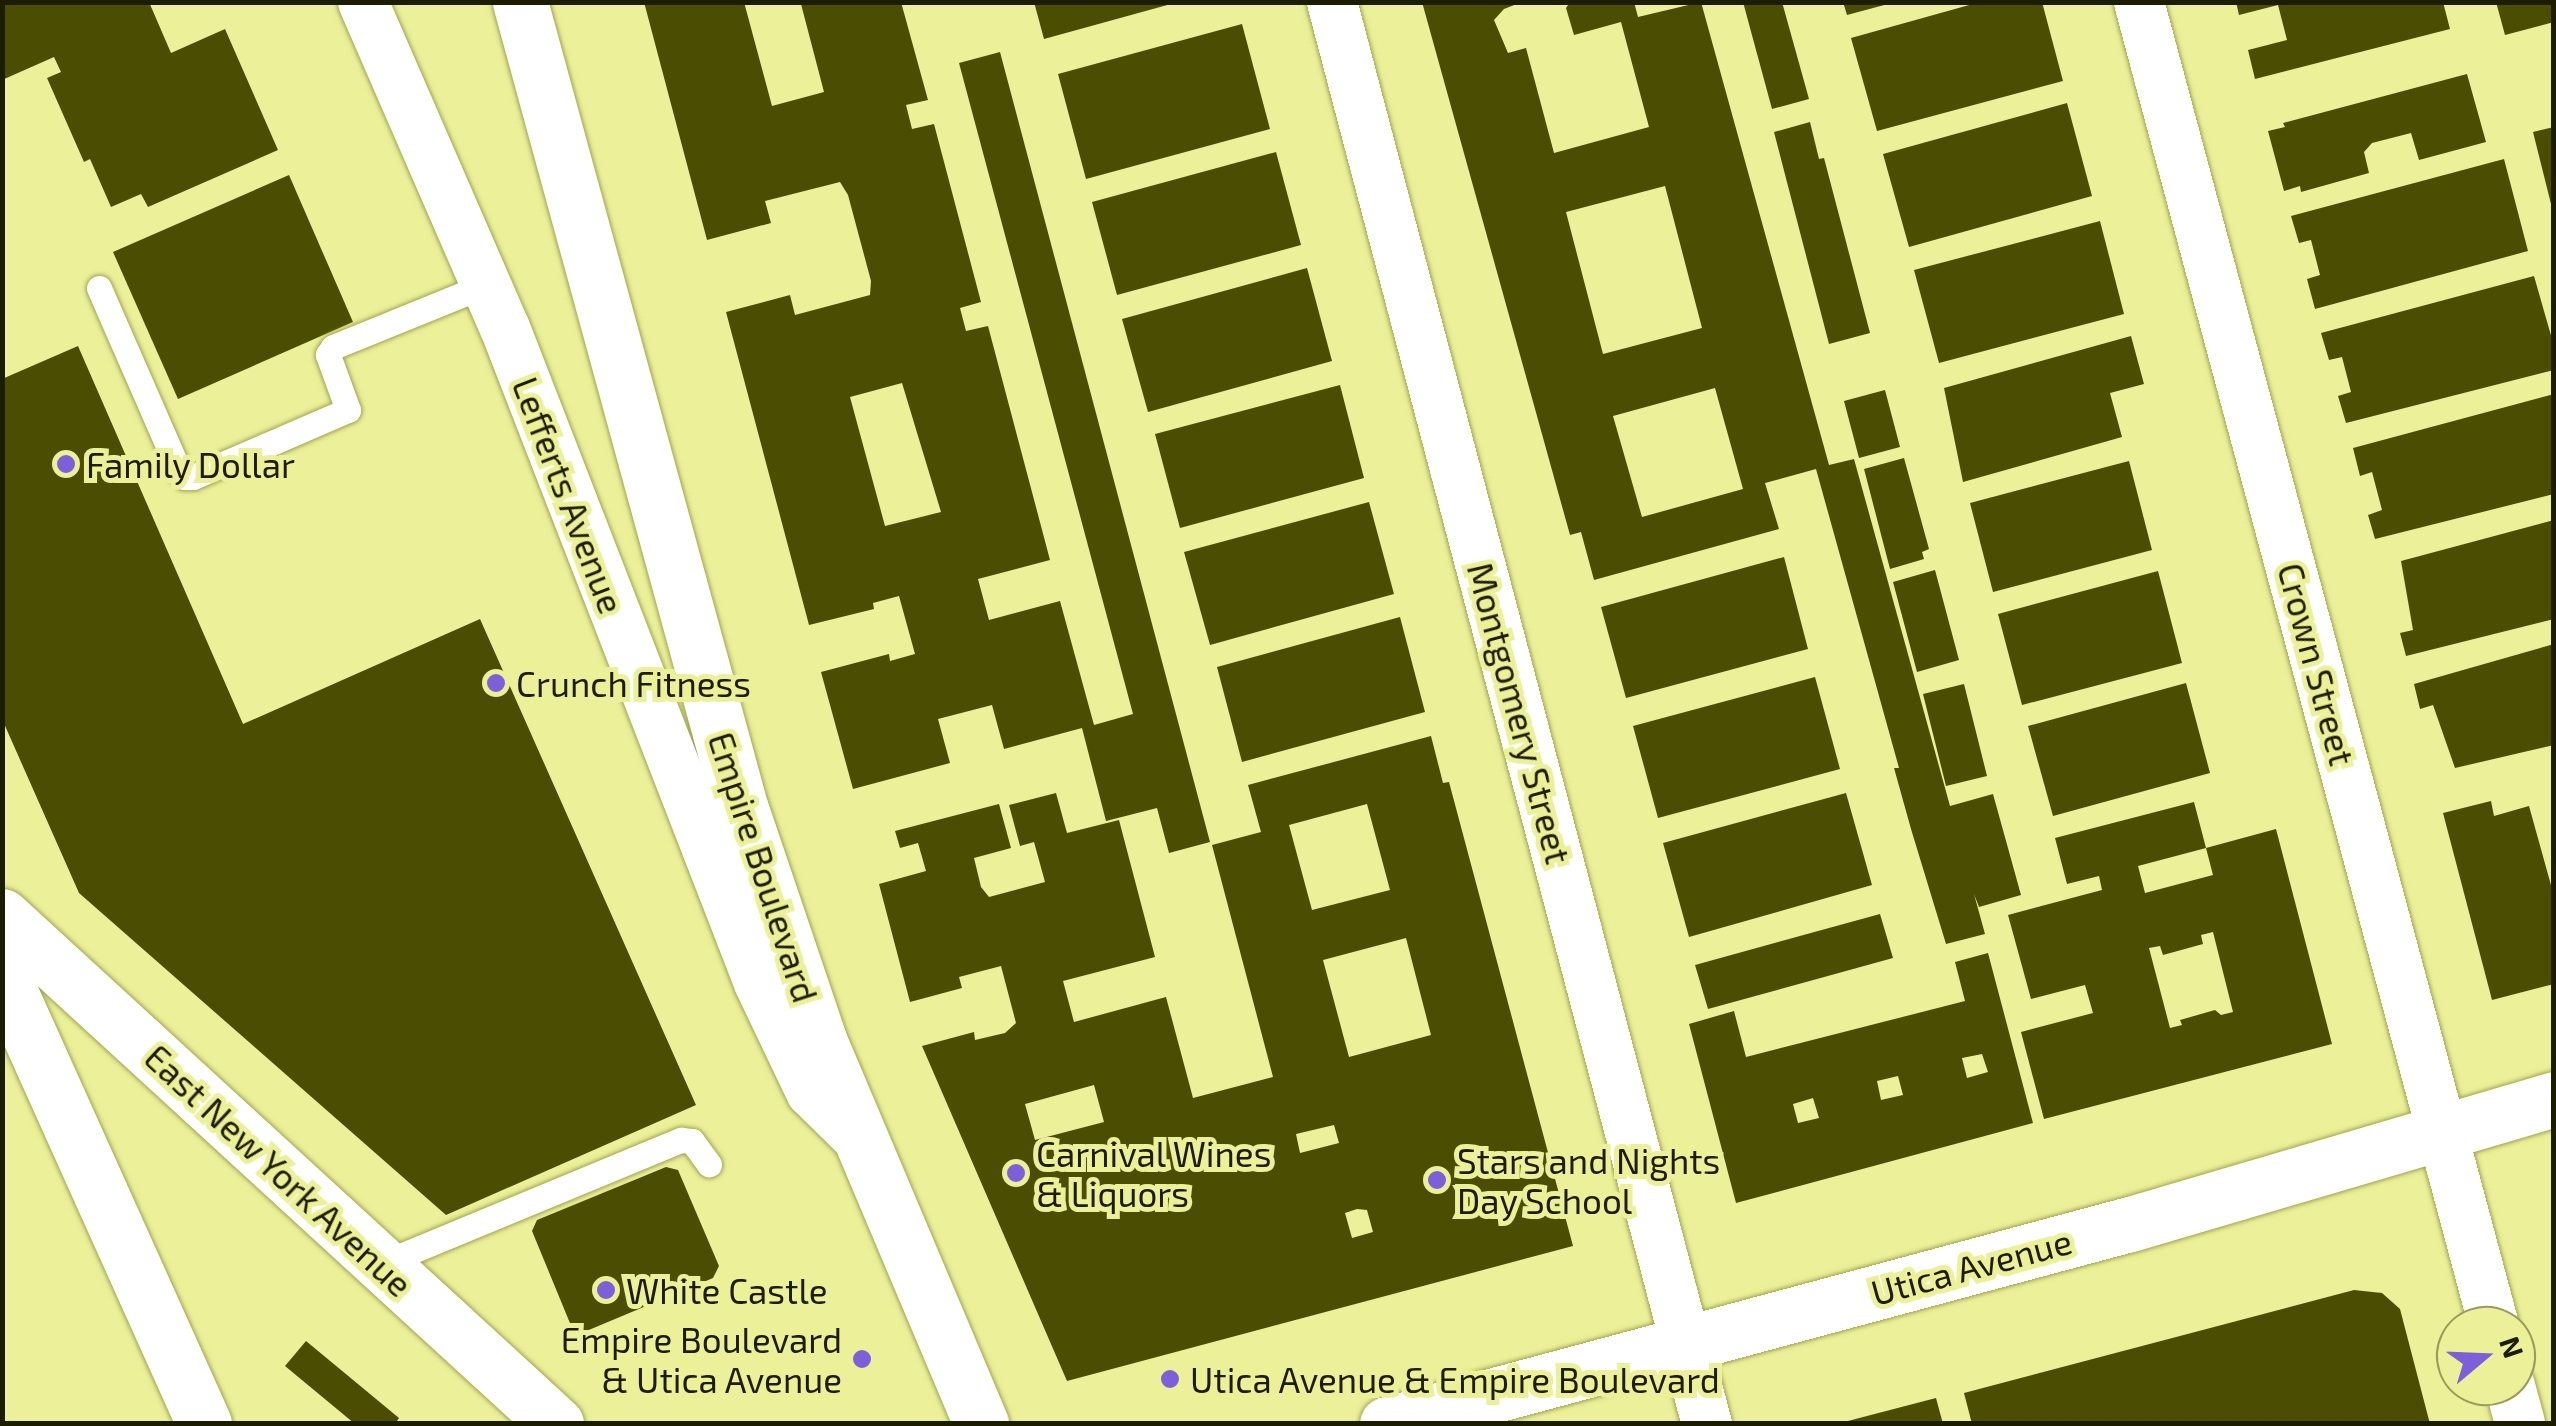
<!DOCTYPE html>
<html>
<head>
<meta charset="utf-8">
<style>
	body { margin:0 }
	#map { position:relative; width:2556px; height:1426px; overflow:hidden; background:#ebf099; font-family:"Exo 2",sans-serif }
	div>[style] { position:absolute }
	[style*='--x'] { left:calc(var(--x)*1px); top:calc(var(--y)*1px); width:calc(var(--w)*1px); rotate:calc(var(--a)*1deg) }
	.building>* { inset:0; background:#4b4d03 }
	.roads { filter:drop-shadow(0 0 2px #a1a44f) drop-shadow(0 0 2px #a1a44f) }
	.service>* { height:25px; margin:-12.5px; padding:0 12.5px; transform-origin:12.5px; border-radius:12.5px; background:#fff }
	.minor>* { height:50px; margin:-25px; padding:0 25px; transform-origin:25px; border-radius:25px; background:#fff }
	.secondary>* { height:55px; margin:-27.5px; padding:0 27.5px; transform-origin:27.5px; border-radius:27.5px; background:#fff }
	.dots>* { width:28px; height:28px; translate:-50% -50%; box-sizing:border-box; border:5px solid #ebf099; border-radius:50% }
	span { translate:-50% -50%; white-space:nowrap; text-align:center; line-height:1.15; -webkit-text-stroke:10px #ebf099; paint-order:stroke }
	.poi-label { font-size:35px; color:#1c1c00 }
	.left { translate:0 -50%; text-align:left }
	.right { translate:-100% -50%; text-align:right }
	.street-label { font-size:35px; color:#1c1c00 }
	.frame { position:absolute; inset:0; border:5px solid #1c1c00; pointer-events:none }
	.north { position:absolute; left:2436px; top:1306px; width:100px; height:100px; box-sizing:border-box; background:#ebf099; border:2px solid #989b5c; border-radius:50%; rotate:71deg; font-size:28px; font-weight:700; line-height:40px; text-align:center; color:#1c1c00 }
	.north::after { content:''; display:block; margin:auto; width:35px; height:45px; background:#7d5fda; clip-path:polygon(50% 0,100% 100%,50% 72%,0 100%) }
</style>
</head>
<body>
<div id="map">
	<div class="building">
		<i style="clip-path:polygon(2px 2px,149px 2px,171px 53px,225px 29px,278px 150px,148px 207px,141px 194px,111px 207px,90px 159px,84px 162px,47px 78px,61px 72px,54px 57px,2px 80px)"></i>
		<i style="clip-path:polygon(evenodd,644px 2px,744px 2px,772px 106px,824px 92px,801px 4px,901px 2px,928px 100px,906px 105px,912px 129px,934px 124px,981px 302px,960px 308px,966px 331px,988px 326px,1050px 560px,978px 579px,989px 620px,1060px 601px,1094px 725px,1133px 714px,959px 63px,1000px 52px,1210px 842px,1169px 853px,1157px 808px,1106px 821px,1082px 728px,1004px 749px,992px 705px,938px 719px,950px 763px,853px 789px,821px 672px,889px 654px,890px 661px,915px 654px,899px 596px,873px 603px,874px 609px,809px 625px,726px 312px,790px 295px,795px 315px,870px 295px,871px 281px,848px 195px,840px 182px,765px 201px,771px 223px,707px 240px,644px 2px,902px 383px,941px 512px,885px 526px,850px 397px,902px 383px)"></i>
		<i style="clip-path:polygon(1034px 2px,1171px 2px,1171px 4px,1044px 39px)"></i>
		<i style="clip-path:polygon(evenodd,1422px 2px,1522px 2px,1504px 9px,1494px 20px,1508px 53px,1526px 48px,1554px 153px,1649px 127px,1621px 22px,1574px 35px,1566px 8px,1570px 2px,1634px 2px,1638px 17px,1701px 2px,1829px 465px,1854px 459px,1950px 806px,1993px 794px,2021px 895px,1979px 907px,1974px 894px,1985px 934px,1946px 944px,1911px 829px,1894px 768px,1899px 768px,1816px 469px,1765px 483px,1779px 529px,1594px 580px,1581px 532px,1570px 535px,1422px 2px,1665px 186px,1702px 328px,1603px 354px,1566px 212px,1665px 186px,1422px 2px,1715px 388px,1743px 489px,1642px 517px,1613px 416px,1715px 388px)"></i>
		<i style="clip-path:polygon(1743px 2px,1782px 2px,1809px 99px,1772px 109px)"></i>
		<i style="clip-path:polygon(1843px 2px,1888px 2px,1888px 4px,1847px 15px)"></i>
		<i style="clip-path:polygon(1980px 2px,2042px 2px,2063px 81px,1877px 131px,1851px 38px)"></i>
		<i style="clip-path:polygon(2236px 2px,2443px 2px,2450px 29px,2255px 79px,2248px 50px,2287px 40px,2278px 5px,2239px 15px)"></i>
		<i style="clip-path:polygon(2496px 2px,2554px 2px,2554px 22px,2505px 35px)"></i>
		<i style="clip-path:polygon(1242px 24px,1270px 129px,1086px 179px,1058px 74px)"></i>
		<i style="clip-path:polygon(2467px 74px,2486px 142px,2419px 160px,2411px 133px,2372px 143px,2364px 152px,2369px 173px,2301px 192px,2300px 186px,2284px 191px,2268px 131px,2285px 127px,2283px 123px)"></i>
		<i style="clip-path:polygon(2067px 103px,2092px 196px,1909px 247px,1883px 154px)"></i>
		<i style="clip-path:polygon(1810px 122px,1819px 159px,1824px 158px,1870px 333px,1829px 344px,1774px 132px)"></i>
		<i style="clip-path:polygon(2554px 127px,2554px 207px,2552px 208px,2533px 132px)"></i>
		<i style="clip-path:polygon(1276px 152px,1301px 245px,1117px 295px,1092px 202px)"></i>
		<i style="clip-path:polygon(2504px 159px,2528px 251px,2315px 309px,2307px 279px,2320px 275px,2311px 240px,2299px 243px,2291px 216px)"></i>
		<i style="clip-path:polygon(289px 175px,353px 322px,178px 399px,113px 252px)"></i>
		<i style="clip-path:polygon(2100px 221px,2124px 314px,1939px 363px,1914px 270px)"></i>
		<i style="clip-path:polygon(1307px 268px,1332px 361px,1148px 412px,1122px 319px)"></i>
		<i style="clip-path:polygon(2534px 276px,2554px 346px,2554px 370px,2346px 423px,2338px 396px,2351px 392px,2342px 357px,2329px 360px,2321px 333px)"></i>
		<i style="clip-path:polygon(2131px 336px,2144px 384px,2110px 393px,2122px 437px,1963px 482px,1944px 388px)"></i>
		<i style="clip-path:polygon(78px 346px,243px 724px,480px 619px,696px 1105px,446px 1215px,79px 893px,2px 719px,2px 379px)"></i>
		<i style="clip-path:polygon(1340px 385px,1364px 478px,1180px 528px,1155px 434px)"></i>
		<i style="clip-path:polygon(1885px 390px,1900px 447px,1859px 458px,1844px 401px)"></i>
		<i style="clip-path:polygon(2554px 394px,2554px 494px,2375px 539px,2368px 515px,2382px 510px,2372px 472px,2360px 476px,2353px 448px)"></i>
		<i style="clip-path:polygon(1904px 458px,1929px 549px,1922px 552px,1924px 559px,1890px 569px,1864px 469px)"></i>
		<i style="clip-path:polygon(2129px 461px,2152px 550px,1993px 592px,1970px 503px)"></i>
		<i style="clip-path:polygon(1369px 502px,1394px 594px,1210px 645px,1184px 552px)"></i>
		<i style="clip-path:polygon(2554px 520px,2554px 619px,2406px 656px,2400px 633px,2413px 630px,2401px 561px)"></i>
		<i style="clip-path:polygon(1784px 557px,1808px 649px,1626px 698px,1601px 607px)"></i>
		<i style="clip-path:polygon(1935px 570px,1959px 660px,1917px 672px,1893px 582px)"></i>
		<i style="clip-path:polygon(2158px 571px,2182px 663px,2022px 705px,1998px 614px)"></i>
		<i style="clip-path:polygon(1400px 617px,1425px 712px,1242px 762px,1217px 667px)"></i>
		<i style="clip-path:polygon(2554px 644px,2554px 745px,2455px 768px,2433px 705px,2420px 709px,2414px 684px)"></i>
		<i style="clip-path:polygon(1815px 677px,1840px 769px,1658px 818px,1633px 726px)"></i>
		<i style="clip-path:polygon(2186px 683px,2210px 773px,2053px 816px,2028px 726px)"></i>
		<i style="clip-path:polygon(1964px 684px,1987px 776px,1946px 786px,1923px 694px)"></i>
		<i style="clip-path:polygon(evenodd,1431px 736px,1443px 783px,1449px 782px,1573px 1246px,1067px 1381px,922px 1046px,974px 1032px,975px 1040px,1005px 1033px,1016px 1023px,1001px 966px,959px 977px,962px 988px,910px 1002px,879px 884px,926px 871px,918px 843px,900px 848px,895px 831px,999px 804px,1011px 848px,974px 858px,981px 887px,989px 897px,1045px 882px,1034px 842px,1020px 846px,1009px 805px,1056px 793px,1067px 833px,1119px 820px,1155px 957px,1063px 981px,1074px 1022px,1166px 997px,1193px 1098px,1273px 1077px,1212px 845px,1261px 832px,1248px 785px,1431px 736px,1367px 804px,1390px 890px,1312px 910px,1289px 825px,1367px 804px,1431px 736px,1406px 938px,1431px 1035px,1349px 1057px,1323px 960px,1406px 938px,1431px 736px,1094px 1085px,1104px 1122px,1035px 1140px,1025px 1104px,1094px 1085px,1431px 736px,1334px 1125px,1339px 1143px,1300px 1153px,1296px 1134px,1334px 1125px,1431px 736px,1357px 1209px,1367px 1210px,1373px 1232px,1352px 1238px,1345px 1213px,1357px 1209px)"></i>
		<i style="clip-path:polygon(1846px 793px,1872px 885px,1689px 937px,1663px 843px)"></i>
		<i style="clip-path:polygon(2491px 801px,2494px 816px,2529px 806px,2554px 896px,2554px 984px,2492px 1000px,2443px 813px)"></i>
		<i style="clip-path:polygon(evenodd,2194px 802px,2206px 848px,2138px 866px,2145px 893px,2213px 875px,2206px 848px,2276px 829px,2332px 1044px,2044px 1119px,2021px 1032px,2093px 1013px,2085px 985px,2031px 999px,2008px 915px,2102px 890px,2099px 876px,2067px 884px,2055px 838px,2194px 802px,2213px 932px,2233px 1012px,2221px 1015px,2215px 1010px,2180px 1020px,2182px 1025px,2170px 1028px,2149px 948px,2160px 946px,2163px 955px,2203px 944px,2201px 935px,2213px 932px)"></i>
		<i style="clip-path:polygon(1880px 914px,1893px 958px,1708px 1009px,1695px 965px)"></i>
		<i style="clip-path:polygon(evenodd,1988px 953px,2033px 1123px,1736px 1203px,1689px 1024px,1734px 1011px,1746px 1057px,1965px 1001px,1955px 962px,1988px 953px,1982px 1054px,1988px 1072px,1967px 1078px,1962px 1058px,1982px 1054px,1988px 953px,1898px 1076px,1903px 1095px,1881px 1100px,1877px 1081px,1898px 1076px,1988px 953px,1813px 1098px,1819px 1118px,1798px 1123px,1793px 1104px,1813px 1098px)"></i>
		<i style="clip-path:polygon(666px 1167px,678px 1170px,719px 1266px,713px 1278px,584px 1332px,572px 1328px,532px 1231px,537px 1220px)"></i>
		<i style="clip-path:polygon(2354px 1290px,2382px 1293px,2400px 1309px,2430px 1424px,1972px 1424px,1964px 1393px)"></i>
		<i style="clip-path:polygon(306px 1341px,399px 1418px,395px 1424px,355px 1424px,285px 1366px)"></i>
		<i style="clip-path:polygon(1936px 1398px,1943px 1424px,1844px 1424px,1844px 1422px)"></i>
	</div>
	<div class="roads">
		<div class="service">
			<i style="--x:99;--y:288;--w:197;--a:66.4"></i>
			<i style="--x:178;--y:469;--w:10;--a:53"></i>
			<i style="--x:184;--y:477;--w:9;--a:0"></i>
			<i style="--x:193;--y:477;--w:169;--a:-23.4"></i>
			<i style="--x:348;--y:410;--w:59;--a:-110"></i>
			<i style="--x:328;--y:355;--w:9;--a:-58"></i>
			<i style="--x:333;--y:347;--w:165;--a:-22.1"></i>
			<i style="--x:381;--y:1264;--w:325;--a:-22.5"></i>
			<i style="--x:681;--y:1140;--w:11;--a:5"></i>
			<i style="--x:692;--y:1141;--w:29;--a:54"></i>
		</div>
		<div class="minor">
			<i style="--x:363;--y:2;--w:356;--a:66.5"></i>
			<i style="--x:505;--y:328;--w:703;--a:68.8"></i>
			<i style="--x:759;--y:983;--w:121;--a:64.5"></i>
			<i style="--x:811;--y:1092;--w:64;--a:44.4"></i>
			<i style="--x:1332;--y:2;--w:1471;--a:75.23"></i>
			<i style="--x:2139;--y:2;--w:1371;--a:74.99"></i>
			<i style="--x:2510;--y:1386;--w:39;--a:75"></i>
		</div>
		<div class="secondary">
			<i style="--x:520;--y:2;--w:834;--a:74.7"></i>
			<i style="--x:740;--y:806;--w:247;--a:71.3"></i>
			<i style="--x:819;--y:1040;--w:417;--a:67.1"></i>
			<i style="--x:2;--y:916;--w:752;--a:42.52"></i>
			<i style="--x:2;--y:974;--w:493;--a:65.8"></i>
			<i style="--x:1387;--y:1424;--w:769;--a:-15.07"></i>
			<i style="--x:2130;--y:1224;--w:442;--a:-16.4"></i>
		</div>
	</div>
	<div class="dots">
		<i style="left:66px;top:464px;background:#7d5fda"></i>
		<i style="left:496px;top:683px;background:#7d5fda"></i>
		<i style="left:1016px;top:1173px;background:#7d5fda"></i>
		<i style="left:1437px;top:1180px;background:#7d5fda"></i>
		<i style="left:606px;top:1290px;background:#7d5fda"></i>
		<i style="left:862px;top:1359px;background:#7d5fda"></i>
		<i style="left:1170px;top:1379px;background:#7d5fda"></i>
	</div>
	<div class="poi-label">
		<span class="left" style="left:86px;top:464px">Family Dollar</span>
		<span class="left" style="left:516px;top:683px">Crunch Fitness</span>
		<span class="left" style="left:1036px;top:1173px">Carnival Wines<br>&amp; Liquors</span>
		<span class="left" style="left:1457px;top:1180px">Stars and Nights<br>Day School</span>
		<span class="left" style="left:626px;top:1290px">White Castle</span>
		<span class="right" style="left:842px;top:1359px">Empire Boulevard<br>&amp; Utica Avenue</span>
		<span class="left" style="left:1190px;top:1379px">Utica Avenue &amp; Empire Boulevard</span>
	</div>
	<div class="street-label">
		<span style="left:569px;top:495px;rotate:69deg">Lefferts Avenue</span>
		<span style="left:2317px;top:664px;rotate:75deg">Crown Street</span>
		<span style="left:1520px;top:713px;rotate:75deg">Montgomery Street</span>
		<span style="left:764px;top:867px;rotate:72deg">Empire Boulevard</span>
		<span style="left:279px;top:1170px;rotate:43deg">East New York Avenue</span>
		<span style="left:1971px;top:1266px;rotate:-15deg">Utica Avenue</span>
	</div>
	<div class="frame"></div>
	<div class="north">N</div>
</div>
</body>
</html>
